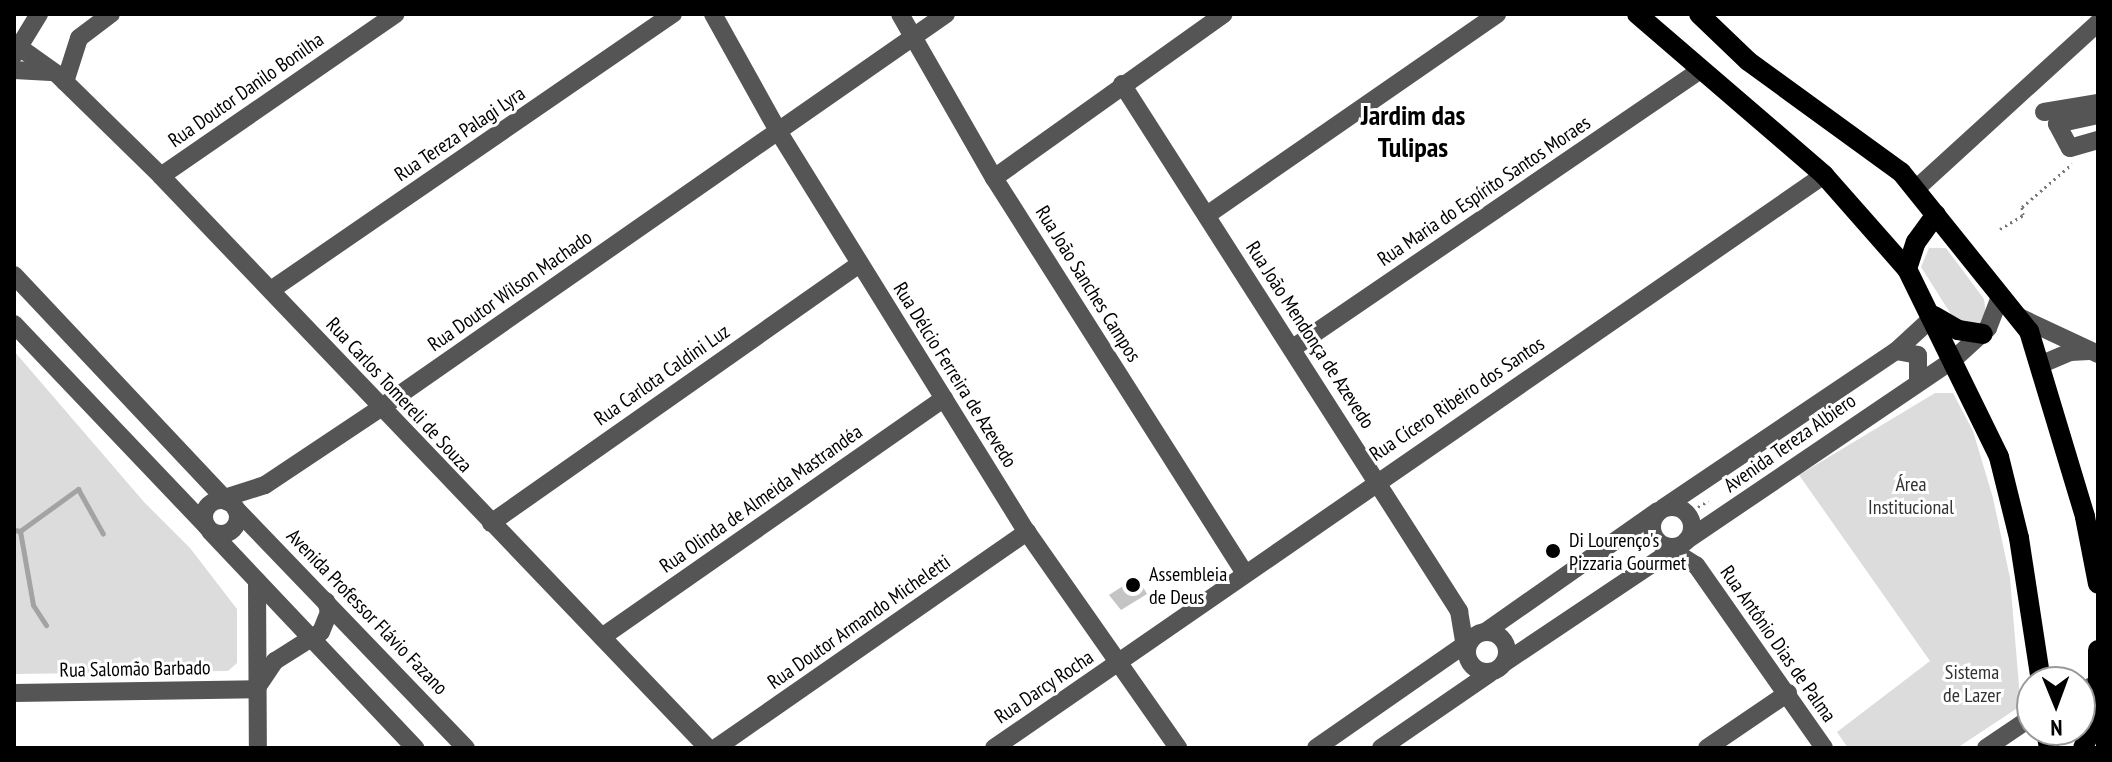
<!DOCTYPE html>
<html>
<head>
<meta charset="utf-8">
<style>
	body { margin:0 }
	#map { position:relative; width:2112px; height:762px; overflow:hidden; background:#fff; font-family:"PT Sans Narrow",sans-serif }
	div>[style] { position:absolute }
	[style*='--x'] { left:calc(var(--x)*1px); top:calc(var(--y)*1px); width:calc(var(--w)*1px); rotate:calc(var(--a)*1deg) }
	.green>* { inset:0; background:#dcdcdc }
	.stream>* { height:5px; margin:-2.5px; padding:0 2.5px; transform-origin:2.5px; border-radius:2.5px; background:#a3a3a3 }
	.building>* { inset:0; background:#c4c4c4 }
	.path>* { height:3px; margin-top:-1.5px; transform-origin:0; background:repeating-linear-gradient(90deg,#777 0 2px,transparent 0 6px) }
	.minor>* { height:18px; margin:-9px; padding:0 9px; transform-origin:9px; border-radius:9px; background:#555 }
	.minor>.ring { margin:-9px; padding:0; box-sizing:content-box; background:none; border:18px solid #555; border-radius:50% }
	.major>* { height:20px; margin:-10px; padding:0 10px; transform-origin:10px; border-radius:10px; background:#000 }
	.dots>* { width:22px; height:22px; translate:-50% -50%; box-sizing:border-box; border:4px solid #fff; border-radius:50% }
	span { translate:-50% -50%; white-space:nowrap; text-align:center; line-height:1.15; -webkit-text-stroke:6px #fff; paint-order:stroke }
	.street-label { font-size:20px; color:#000 }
	.park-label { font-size:20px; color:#333 }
	.poi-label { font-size:20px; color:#000 }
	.left { translate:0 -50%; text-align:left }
	.district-label { font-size:28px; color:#000; font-weight:700 }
	.frame { position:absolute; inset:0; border:16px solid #000; pointer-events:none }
	.north { position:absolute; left:2016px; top:666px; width:80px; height:80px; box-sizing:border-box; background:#fff; border:2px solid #999; border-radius:50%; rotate:179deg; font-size:22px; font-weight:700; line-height:32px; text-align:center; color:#000 }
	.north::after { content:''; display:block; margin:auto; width:28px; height:36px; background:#000; clip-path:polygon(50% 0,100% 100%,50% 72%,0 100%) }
</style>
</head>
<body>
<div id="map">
	<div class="green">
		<i style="clip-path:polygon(1929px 248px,1946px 248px,1984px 299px,1986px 315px,1978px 325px,1954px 319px,1921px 267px)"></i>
		<i style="clip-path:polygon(14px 351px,144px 502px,190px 548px,237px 609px,237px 663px,228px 671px,14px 674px)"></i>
		<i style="clip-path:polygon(1935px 393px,1953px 393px,1973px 431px,1993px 498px,2010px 578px,2020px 698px,2016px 709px,1957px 748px,1848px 748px,1837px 732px,1930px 661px,1799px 475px)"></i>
	</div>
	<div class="stream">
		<i style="--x:14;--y:530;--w:6;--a:9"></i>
		<i style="--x:20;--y:531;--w:75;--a:80"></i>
		<i style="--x:33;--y:605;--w:24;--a:57"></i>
		<i style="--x:20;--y:531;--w:72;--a:-35.9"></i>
		<i style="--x:78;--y:489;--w:51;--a:60.9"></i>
	</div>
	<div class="building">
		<i style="clip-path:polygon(1137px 577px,1147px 594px,1121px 610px,1109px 595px)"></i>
	</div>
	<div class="path">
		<i style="--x:2000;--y:229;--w:27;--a:-31"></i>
		<i style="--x:2023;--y:215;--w:8;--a:-97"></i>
		<i style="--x:2022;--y:207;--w:66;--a:-40.7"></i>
		<i style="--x:1698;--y:507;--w:12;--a:-31"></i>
	</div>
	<div class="minor">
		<i style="--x:713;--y:14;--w:134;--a:60.9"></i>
		<i style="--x:778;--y:131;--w:472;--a:58.2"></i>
		<i style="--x:1027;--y:532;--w:264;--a:55"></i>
		<i style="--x:900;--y:14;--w:189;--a:60.2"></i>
		<i style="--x:994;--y:178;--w:468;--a:57.6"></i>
		<i style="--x:19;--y:47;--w:47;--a:35.4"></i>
		<i style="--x:57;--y:74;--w:146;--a:44.4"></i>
		<i style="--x:161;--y:176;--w:791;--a:46.28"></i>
		<i style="--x:14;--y:55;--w:48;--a:-58.6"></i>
		<i style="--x:14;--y:70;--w:37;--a:3"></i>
		<i style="--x:65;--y:82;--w:46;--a:-72.3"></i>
		<i style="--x:79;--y:38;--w:40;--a:-37"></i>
		<i style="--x:1122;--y:84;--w:626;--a:57.4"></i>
		<i style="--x:1459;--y:611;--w:43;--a:80.5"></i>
		<i style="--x:2044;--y:112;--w:55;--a:-9.5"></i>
		<i style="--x:2098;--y:115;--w:42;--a:167.6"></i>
		<i style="--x:2057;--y:124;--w:27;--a:62"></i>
		<i style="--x:2070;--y:148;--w:29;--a:-16"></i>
		<i style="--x:161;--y:176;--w:285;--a:-34.6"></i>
		<i style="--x:994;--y:178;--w:282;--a:-35.5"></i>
		<i style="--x:1917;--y:188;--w:245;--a:-42.4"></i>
		<i style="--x:1207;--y:215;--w:353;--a:-34.7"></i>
		<i style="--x:14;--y:275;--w:312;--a:46.7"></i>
		<i style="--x:271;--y:290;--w:488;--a:-34.5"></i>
		<i style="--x:2019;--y:317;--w:87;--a:25.1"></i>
		<i style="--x:14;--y:324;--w:280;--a:46.4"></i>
		<i style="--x:1293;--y:348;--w:493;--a:-34.3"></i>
		<i style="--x:1896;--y:351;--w:22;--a:10"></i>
		<i style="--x:1918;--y:355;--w:26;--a:90"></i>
		<i style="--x:2042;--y:364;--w:30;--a:-23"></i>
		<i style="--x:2070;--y:352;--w:19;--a:-3"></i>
		<i class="ring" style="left:204px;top:500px;width:16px;height:16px"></i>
		<i style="--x:218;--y:500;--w:49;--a:-17.7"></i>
		<i style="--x:265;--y:485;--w:137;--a:-33.7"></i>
		<i style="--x:379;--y:409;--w:691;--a:-34.86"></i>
		<i class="ring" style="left:1652px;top:507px;width:22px;height:22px"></i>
		<i style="--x:235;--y:508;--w:333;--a:46.1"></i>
		<i style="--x:1663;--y:508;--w:281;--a:-34"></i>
		<i style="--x:1896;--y:351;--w:52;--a:-42.6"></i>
		<i style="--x:491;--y:523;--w:450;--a:-35.1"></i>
		<i style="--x:210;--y:531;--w:299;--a:46.6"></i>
		<i style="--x:1687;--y:540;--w:323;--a:-34.1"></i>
		<i style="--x:1954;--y:359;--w:46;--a:-42.4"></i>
		<i style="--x:1988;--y:328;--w:33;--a:-69"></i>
		<i style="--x:1665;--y:546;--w:36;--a:32"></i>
		<i style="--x:1696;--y:565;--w:223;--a:55"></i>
		<i style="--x:257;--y:581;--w:167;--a:89.7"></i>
		<i class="ring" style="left:1467px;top:632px;width:22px;height:22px"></i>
		<i style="--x:1485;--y:632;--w:211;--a:-35"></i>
		<i style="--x:602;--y:637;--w:417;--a:-34.9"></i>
		<i style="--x:1504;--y:663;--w:208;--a:-33.8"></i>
		<i style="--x:256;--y:689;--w:34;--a:-56"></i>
		<i style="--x:275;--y:661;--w:54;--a:-32.2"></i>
		<i style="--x:321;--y:632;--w:22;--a:-68"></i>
		<i style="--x:329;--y:612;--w:11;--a:-105"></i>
		<i style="--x:2080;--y:692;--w:20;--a:-27"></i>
		<i style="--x:14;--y:693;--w:242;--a:-0.9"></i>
		<i style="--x:716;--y:748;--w:379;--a:-34.8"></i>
		<i style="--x:994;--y:748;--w:1009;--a:-34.62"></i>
		<i style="--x:1316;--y:748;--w:188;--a:-34.8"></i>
		<i style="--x:1381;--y:748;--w:132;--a:-34.5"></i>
		<i style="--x:1707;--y:748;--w:98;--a:-34.2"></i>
		<i style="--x:1986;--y:748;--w:55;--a:-34"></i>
	</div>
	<div class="major">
		<i style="--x:1637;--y:14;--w:247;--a:40.7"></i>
		<i style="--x:1824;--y:175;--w:125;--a:48.6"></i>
		<i style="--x:1907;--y:269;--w:209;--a:63.9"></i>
		<i style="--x:1999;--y:457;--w:83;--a:76.1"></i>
		<i style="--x:2019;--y:538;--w:146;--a:81.3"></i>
		<i style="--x:1699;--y:14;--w:68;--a:43.8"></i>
		<i style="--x:1748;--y:61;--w:189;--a:36"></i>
		<i style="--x:1901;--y:172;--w:204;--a:51.2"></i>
		<i style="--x:2029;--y:331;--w:194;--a:73.2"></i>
		<i style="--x:2085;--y:517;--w:68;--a:79"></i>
		<i style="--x:1907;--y:269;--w:28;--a:-72"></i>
		<i style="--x:1916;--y:242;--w:34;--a:-54"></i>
		<i style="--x:1934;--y:316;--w:28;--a:30"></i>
		<i style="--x:1958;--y:330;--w:25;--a:9"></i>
		<i style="--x:2046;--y:730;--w:18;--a:81"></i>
		<i style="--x:2083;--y:748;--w:36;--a:-66"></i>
		<i style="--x:2098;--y:715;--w:65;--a:-90"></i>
	</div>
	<div class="dots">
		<i style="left:1553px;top:551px;background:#000"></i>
		<i style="left:1133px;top:585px;background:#000"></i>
	</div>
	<div class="street-label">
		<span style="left:246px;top:90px;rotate:-35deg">Rua Doutor Danilo Bonilha</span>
		<span style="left:460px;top:134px;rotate:-34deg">Rua Tereza Palagi Lyra</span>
		<span style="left:1484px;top:191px;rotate:-34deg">Rua Maria do Espírito Santos Moraes</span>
		<span style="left:1088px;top:284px;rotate:58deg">Rua João Sanches Campos</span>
		<span style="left:510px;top:291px;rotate:-35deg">Rua Doutor Wilson Machado</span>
		<span style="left:1310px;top:335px;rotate:57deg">Rua João Mendonça de Azevedo</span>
		<span style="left:662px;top:375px;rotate:-35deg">Rua Carlota Caldini Luz</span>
		<span style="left:955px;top:375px;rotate:58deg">Rua Délcio Ferreira de Azevedo</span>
		<span style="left:399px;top:395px;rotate:47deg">Rua Carlos Tomereli de Souza</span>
		<span style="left:1457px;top:399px;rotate:-34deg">Rua Cícero Ribeiro dos Santos</span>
		<span style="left:1790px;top:443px;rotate:-35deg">Avenida Tereza Albiero</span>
		<span style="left:761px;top:499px;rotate:-35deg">Rua Olinda de Almeida Mastrandéa</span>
		<span style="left:367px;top:612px;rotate:46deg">Avenida Professor Flávio Fazano</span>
		<span style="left:859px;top:622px;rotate:-35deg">Rua Doutor Armando Micheletti</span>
		<span style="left:1778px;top:644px;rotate:55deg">Rua Antônio Dias de Palma</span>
		<span style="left:135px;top:669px;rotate:-1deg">Rua Salomão Barbado</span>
		<span style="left:1044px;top:687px;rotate:-34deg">Rua Darcy Rocha</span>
	</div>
	<div class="park-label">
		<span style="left:1911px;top:496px">Área<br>Institucional</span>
		<span style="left:1972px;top:684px">Sistema<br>de Lazer</span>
	</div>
	<div class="poi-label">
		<span class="left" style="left:1569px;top:552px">Di Lourenço's<br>Pizzaria Gourmet</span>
		<span class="left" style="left:1149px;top:586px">Assembleia<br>de Deus</span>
	</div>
	<div class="district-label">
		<span style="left:1413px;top:131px">Jardim das<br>Tulipas</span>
	</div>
	<div class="frame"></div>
	<div class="north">N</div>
</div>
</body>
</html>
